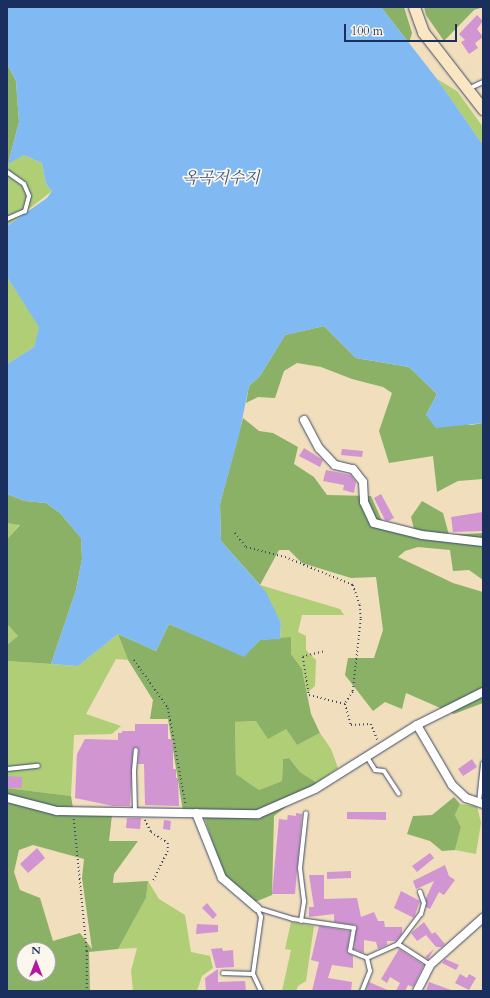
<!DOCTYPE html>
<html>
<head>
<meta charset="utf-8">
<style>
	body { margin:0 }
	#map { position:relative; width:490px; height:998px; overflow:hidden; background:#f0debc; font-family:Cardo,"Noto Serif KR",serif }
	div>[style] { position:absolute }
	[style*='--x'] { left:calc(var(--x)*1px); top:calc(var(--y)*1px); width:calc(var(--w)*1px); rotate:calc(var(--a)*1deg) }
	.green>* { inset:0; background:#afce76 }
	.forest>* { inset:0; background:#8bb167 }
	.water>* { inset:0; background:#81baf2 }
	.building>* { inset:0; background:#d195d2 }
	.path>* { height:1.5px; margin-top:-0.75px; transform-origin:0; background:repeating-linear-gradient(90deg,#3b496c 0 1px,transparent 0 4px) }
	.roads { filter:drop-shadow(0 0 1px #3b496c) drop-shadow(0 0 1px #3b496c) }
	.lane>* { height:4px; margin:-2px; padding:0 2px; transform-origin:2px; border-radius:2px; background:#fff }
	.street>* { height:8px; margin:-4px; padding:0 4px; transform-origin:4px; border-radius:4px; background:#fff }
	.secondary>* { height:11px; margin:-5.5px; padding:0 5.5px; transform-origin:5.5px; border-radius:5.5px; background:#fbe6c3 }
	span { translate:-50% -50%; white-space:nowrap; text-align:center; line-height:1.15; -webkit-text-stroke:3.5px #fbf7ec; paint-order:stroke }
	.water-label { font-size:16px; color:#3a598a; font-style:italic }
	.frame { position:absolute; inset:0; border:8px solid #1b2f5e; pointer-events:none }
	.north { position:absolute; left:16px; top:942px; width:40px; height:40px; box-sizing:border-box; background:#fbf7ec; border:1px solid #a1a7b3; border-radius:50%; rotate:0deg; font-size:11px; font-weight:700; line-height:16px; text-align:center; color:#1b2f5e }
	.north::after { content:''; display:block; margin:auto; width:14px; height:18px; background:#b5179e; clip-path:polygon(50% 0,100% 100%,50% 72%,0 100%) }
	.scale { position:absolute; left:344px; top:24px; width:113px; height:18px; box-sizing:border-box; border:2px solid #1b2f5e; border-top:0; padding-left:5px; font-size:12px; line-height:14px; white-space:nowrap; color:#1b2f5e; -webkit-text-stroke:3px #fbf7ec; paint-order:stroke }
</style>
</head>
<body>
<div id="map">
	<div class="green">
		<i style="clip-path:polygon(437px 79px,457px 91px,483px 127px,483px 145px)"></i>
		<i style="clip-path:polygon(24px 155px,42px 163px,46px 184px,52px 191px,7px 226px,7px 163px)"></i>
		<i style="clip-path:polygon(7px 277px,40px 327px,34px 347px,7px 364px)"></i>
		<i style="clip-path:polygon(7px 523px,20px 524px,7px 539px)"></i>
		<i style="clip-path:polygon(260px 585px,340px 609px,344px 615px,302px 615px,298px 632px,306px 636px,306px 650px,316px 660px,315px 686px,307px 693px,302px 669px,291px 654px,291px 638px,280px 639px,281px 623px)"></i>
		<i style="clip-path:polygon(7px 624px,18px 636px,7px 645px)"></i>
		<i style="clip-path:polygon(118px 634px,128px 660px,116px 659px,86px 714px,121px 726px,112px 734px,74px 735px,71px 796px,7px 788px,7px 661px,78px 666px)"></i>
		<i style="clip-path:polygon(256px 721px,286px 729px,297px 745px,320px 733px,331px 749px,338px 768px,317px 783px,300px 772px,289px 758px,283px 759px,282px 781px,259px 790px,236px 774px,235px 722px)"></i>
		<i style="clip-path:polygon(460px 804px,477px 806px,481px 823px,476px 854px,455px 850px,461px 827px,455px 815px)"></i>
		<i style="clip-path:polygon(148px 881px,159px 899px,185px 915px,191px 952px,210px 956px,213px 968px,202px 976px,197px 991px,133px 991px,131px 971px,137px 948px,118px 949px,146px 898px)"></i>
		<i style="clip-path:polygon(291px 922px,314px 926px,306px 981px,298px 986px,296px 991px,282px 991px,291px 950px,285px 949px)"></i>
	</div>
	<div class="forest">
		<i style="clip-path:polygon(381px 7px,404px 7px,412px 33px,409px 43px)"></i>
		<i style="clip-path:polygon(424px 7px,483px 7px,474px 10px,444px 41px,426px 15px)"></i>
		<i style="clip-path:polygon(7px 64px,16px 81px,19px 122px,8px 164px)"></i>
		<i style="clip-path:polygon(324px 326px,356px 358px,409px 367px,437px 394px,426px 415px,471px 425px,483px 423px,483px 479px,458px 481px,437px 492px,433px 456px,389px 463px,379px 431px,392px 393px,383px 387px,352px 379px,321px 367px,297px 363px,284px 371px,275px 398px,258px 397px,246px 403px,249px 386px,260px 376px,285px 335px)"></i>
		<i style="clip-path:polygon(243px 418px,259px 431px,273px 433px,298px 447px,294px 464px,314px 477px,327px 495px,371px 496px,383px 523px,414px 529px,411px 517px,422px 501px,443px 513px,449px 535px,483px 533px,483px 580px,469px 570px,453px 571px,450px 550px,418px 547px,405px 551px,398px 557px,453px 583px,483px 592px,483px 703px,454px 714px,406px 693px,402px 709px,385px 702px,373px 711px,345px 675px,348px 658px,374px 658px,383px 630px,376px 577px,351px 578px,302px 563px,289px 550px,279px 550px,260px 585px,221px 541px,220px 504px)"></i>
		<i style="clip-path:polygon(7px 494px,25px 501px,46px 503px,60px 513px,81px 538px,82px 559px,76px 590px,51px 664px,7px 661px,7px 645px,18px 636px,7px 624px,7px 539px,20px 525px,7px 523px)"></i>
		<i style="clip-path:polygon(169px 624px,244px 656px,260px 640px,291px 637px,291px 654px,302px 669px,311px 714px,320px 733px,297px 745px,286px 729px,268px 739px,256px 721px,235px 722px,236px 774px,259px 790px,282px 781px,283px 759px,289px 758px,300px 772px,317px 783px,274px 816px,272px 895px,255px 902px,224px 876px,202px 811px,183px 811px,168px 719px,150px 719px,153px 700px,128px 660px,118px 634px,156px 651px)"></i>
		<i style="clip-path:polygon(evenodd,7px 788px,71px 796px,73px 808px,112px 815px,109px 841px,138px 841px,114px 874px,113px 883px,148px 881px,146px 898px,118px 949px,89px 952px,90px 991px,7px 991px,7px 788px,33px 845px,84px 859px,82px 878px,92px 949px,80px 933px,53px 941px,40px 898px,20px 890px,14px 872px,19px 850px,33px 845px,7px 788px,24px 950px,48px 950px,48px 974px,24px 974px,24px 950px)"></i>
		<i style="clip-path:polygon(454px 797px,460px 804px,455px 815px,461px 827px,455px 850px,442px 851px,430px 841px,407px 834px,413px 816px,432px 815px)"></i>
	</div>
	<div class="water">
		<i style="clip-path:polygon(7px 7px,381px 7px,437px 79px,483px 145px,483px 423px,436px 428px,426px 415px,437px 394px,409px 367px,356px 358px,324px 326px,285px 335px,260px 376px,249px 386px,239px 435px,220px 504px,221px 541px,266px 592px,281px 623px,280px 639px,260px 640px,244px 657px,169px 624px,156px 651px,118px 634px,78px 666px,51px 664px,76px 590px,82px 559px,81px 538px,60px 513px,46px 503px,25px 501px,7px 494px,7px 364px,34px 347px,39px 327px,7px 277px,7px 226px,47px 198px,52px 191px,46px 184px,42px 163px,24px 155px,8px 164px,19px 122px,16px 81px,7px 64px)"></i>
	</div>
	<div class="building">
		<i style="clip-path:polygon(477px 15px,483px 21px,477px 29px,483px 37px,475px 43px,478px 48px,469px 54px,461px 42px,465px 40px,459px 34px)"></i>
		<i style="clip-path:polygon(304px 448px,323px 460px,320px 467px,299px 456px)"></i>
		<i style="clip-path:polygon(342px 449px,363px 451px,362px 457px,341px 455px)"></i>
		<i style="clip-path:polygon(326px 470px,351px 475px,356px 482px,354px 493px,343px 490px,344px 485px,323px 481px)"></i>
		<i style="clip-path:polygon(381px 494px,394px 518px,388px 521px,385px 520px,374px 498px)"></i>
		<i style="clip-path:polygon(483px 512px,483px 531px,453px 532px,451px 517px)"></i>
		<i style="clip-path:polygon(135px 724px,168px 724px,168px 739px,173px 739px,173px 769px,176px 769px,176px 778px,178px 778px,179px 806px,145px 805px,144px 764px,138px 764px,139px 750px,136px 747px,133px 750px,130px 806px,113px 806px,75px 798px,77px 754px,85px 739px,118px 740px,118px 733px,122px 733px,122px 731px,135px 731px)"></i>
		<i style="clip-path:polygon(472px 759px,477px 767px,463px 776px,458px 769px)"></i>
		<i style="clip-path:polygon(7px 776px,22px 777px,22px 788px,7px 788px)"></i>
		<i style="clip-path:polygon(347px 812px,386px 812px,386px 820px,347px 819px)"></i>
		<i style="clip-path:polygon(296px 813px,302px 814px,295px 894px,272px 894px,279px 819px,287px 820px,288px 815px,296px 816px)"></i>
		<i style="clip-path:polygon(127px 818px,141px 818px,140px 829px,126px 828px)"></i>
		<i style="clip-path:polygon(164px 820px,171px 821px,170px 830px,163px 829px)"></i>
		<i style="clip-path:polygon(37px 848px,45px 858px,28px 873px,20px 864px)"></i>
		<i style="clip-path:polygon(430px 853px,434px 858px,417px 872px,412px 866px)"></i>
		<i style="clip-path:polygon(445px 865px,449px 876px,455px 880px,444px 895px,439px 892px,430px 909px,426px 907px,426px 898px,434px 881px,416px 889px,413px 881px)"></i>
		<i style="clip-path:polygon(351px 871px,351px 878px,327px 879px,327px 872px)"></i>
		<i style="clip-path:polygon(309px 875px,324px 875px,324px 899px,357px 898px,361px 917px,374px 912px,378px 921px,384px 921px,385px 927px,402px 927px,402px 934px,396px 941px,387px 941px,387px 945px,378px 949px,376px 942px,364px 940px,364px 953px,354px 949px,356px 925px,334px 922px,334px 914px,309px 917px,309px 907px,314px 907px)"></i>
		<i style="clip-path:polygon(401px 891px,420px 901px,414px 918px,394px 908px)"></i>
		<i style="clip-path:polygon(207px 903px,217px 915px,213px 919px,202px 908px)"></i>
		<i style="clip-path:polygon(424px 922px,432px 934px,435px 932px,445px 944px,442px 947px,436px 947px,426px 935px,417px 941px,411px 933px)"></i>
		<i style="clip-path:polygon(197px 924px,218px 925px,218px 932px,196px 934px)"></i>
		<i style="clip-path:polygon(319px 926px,350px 931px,347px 952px,353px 956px,353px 968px,332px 965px,328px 978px,352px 982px,351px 991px,312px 991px,319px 962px,311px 960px)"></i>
		<i style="clip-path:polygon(222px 948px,223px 951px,233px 950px,234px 967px,216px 968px,211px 949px)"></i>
		<i style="clip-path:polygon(399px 949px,424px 965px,413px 987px,408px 985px,405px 991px,396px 991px,400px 983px,390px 977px,387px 983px,381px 979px)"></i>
		<i style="clip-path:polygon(434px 949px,428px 959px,425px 957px)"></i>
		<i style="clip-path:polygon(445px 959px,459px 965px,456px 970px,442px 963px)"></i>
		<i style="clip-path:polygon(218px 969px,218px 982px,245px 981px,246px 991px,206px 991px,205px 978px)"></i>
		<i style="clip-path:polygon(460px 974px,467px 978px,469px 974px,476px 978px,469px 990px,455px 983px)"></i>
		<i style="clip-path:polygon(369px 982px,390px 991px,366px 991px)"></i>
		<i style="clip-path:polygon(429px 982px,451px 990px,451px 991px,426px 991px)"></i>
	</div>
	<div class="path">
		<i style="--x:235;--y:533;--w:18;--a:52"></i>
		<i style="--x:246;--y:547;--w:40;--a:14.4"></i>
		<i style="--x:285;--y:557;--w:74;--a:22.4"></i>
		<i style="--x:353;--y:585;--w:21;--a:71"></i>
		<i style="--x:360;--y:605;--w:14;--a:86"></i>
		<i style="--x:361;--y:619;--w:73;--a:96.3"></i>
		<i style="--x:353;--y:692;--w:14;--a:124"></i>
		<i style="--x:345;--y:704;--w:22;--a:74"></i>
		<i style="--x:351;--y:725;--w:20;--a:-3"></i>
		<i style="--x:371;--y:724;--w:18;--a:68"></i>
		<i style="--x:323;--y:652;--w:21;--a:166"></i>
		<i style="--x:303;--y:657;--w:38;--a:81"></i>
		<i style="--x:309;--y:695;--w:37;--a:14"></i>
		<i style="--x:134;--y:660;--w:59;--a:54.7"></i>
		<i style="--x:168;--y:708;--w:100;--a:79.6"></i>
		<i style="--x:74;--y:819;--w:133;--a:84.4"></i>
		<i style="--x:87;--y:951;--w:40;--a:90"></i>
		<i style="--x:145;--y:820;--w:13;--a:63"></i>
		<i style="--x:151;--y:832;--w:20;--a:33"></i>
		<i style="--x:168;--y:843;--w:8;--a:90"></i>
		<i style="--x:168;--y:851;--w:34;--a:116"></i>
	</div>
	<div class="roads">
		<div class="lane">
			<i style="--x:468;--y:89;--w:17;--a:-25"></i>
			<i style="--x:7;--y:172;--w:21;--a:35"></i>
			<i style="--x:24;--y:184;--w:13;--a:67"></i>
			<i style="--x:29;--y:196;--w:16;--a:105"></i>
			<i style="--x:25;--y:211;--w:20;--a:156"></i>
			<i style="--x:367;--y:757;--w:15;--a:58"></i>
			<i style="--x:375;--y:770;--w:9;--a:6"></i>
			<i style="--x:384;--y:771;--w:27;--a:57"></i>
			<i style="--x:7;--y:769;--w:31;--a:-6"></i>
			<i style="--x:479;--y:802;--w:39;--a:-84"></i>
			<i style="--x:135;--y:812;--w:41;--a:-91.4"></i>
			<i style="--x:134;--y:771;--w:21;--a:-85"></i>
			<i style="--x:301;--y:921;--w:20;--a:-81"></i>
			<i style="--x:304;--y:901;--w:33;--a:-97"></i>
			<i style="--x:300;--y:868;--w:55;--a:-83.8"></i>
			<i style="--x:398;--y:944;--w:38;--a:-53"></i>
			<i style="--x:421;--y:914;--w:11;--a:-75"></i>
			<i style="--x:424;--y:903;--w:12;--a:-110"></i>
			<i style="--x:223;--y:973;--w:30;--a:2"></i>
			<i style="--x:261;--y:991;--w:19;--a:-115"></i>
			<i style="--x:253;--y:974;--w:58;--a:-82"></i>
			<i style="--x:261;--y:917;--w:10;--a:-114"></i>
			<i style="--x:257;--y:908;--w:38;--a:17"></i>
			<i style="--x:293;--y:919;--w:62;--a:8.4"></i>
			<i style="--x:354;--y:928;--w:23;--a:100"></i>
			<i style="--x:350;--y:951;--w:18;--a:22"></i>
			<i style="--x:367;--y:958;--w:34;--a:-24"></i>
			<i style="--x:398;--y:944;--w:38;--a:33"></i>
			<i style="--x:362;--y:991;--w:22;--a:-68"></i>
			<i style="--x:370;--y:971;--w:13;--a:-103"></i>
		</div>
		<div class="street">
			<i style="--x:304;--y:420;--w:32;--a:62"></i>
			<i style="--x:319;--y:448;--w:23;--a:47"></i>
			<i style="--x:335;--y:465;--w:18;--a:13"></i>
			<i style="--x:353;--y:469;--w:16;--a:52"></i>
			<i style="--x:363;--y:482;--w:20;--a:87"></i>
			<i style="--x:364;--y:502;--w:23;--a:65"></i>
			<i style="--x:374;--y:523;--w:49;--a:14"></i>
			<i style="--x:422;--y:535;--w:61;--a:6.5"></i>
			<i style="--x:417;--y:725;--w:74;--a:-26.6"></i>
			<i style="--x:7;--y:798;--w:52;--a:14.6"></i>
			<i style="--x:57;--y:811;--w:201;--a:0.9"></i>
			<i style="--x:258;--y:814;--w:62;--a:-23.7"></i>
			<i style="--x:315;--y:789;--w:120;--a:-32.1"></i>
			<i style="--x:417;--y:725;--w:69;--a:59.7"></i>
			<i style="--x:452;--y:785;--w:19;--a:43"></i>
			<i style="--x:466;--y:798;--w:18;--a:19"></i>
			<i style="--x:196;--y:813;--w:70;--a:68.2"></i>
			<i style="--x:222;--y:878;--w:46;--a:40.6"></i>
			<i style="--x:417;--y:991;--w:29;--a:-63"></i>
			<i style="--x:430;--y:965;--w:71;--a:-41.6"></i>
		</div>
		<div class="secondary">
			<i style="--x:414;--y:7;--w:27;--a:70"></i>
			<i style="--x:423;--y:32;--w:98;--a:52.1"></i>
		</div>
	</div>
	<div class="water-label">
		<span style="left:221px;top:178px">옥곡저수지</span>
	</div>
	<div class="frame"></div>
	<div class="north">N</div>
	<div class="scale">100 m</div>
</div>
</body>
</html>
